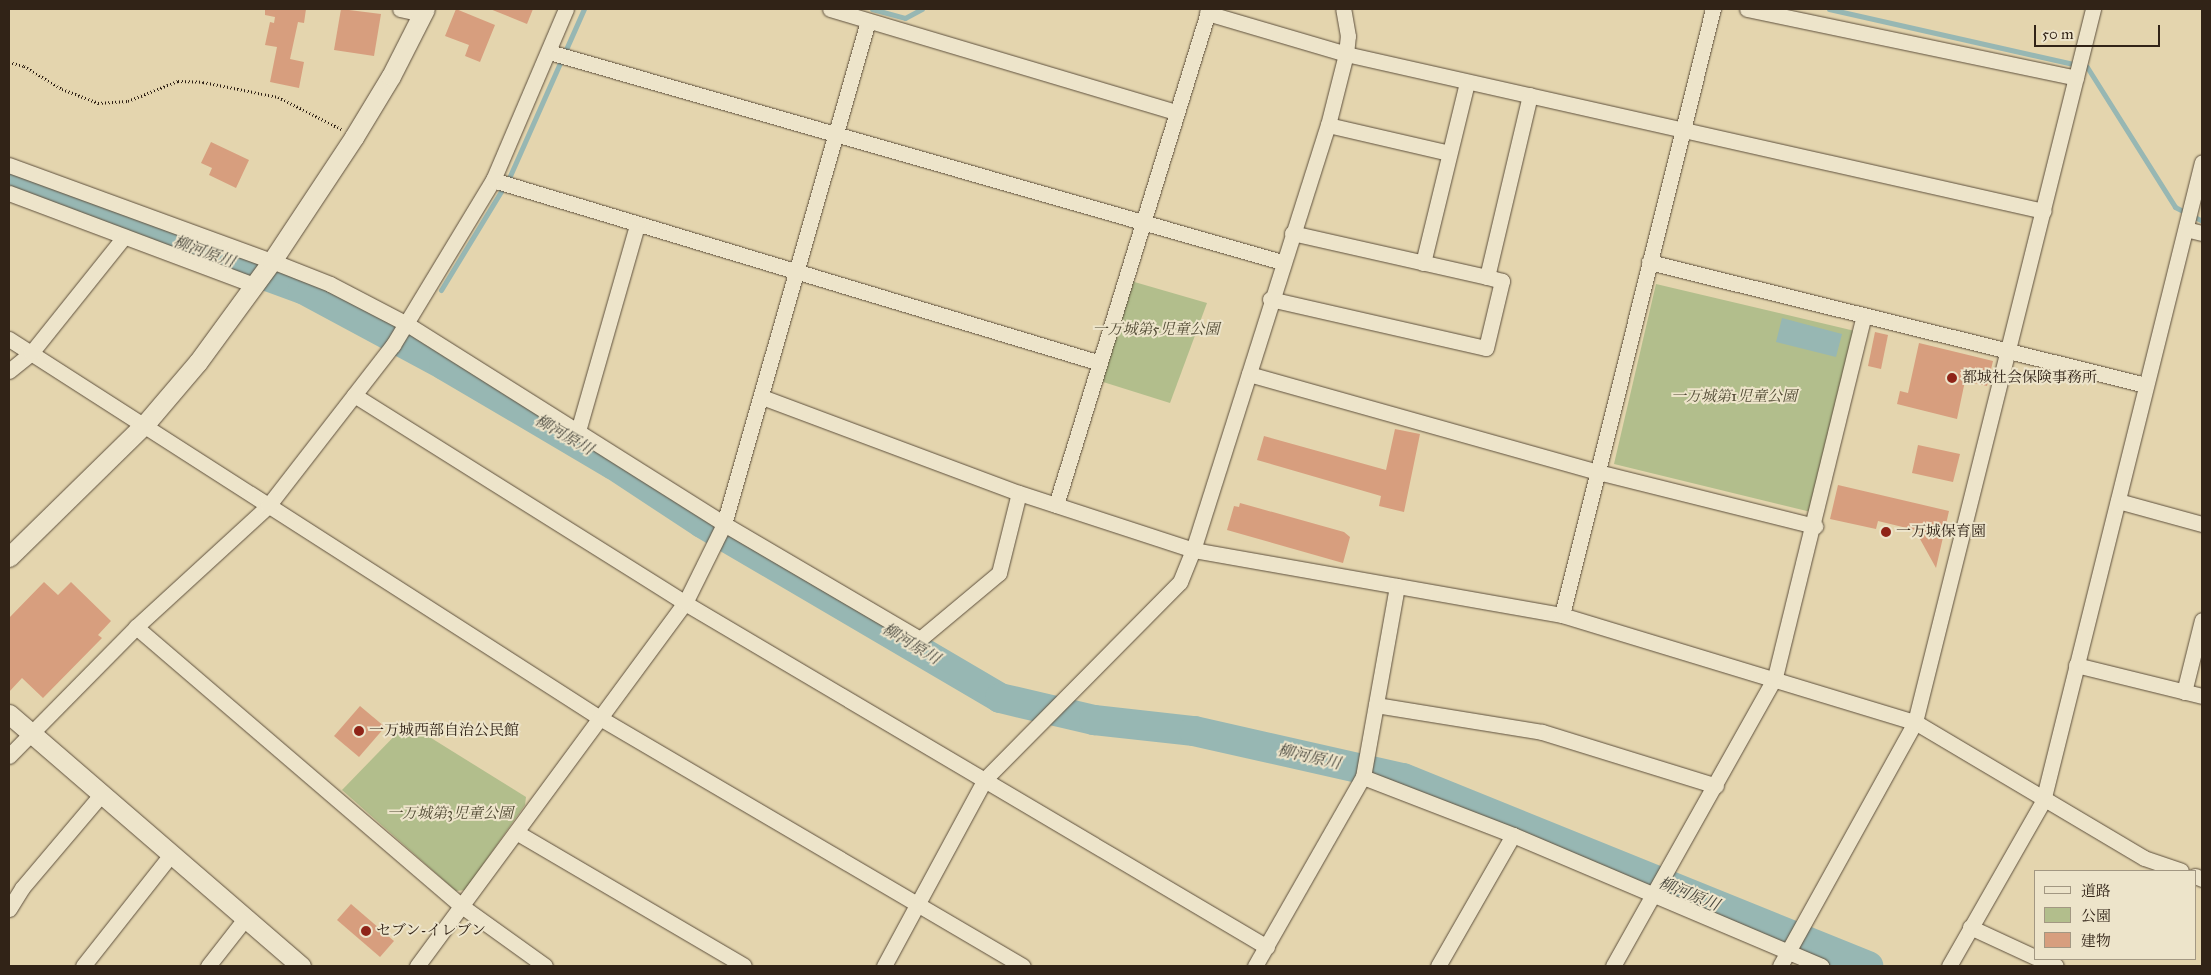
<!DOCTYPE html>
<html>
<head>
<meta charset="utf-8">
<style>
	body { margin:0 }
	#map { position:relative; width:2211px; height:975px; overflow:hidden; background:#e4d5ae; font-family:"IM FELL Great Primer","Noto Serif JP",serif }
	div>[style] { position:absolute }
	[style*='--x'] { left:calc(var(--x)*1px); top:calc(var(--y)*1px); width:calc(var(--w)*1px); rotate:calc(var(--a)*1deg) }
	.green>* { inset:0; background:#b2be8c }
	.water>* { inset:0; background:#97b7b3 }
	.stream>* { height:5px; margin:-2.5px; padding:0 2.5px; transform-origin:2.5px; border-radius:2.5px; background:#97b7b3 }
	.river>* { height:30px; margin:-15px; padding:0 15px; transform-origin:15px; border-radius:15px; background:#97b7b3 }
	.building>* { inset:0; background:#d79e7e }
	.path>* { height:3px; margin-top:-1.5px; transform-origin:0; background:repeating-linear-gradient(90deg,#312317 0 1px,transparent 0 3.5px) }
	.roads { filter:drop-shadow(0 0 1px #5e503d) drop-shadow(0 0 1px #5e503d) }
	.minor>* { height:15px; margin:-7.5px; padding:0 7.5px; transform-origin:7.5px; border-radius:7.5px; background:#ede4ca }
	.tertiary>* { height:19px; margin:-9.5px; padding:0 9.5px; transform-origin:9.5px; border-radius:9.5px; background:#ede4ca }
	.dots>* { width:14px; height:14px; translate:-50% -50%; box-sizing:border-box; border:2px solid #ede4ca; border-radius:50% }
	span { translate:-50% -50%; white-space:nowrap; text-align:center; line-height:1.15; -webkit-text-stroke:4px #ede4ca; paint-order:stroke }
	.park-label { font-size:15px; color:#514a34; font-style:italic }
	.poi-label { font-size:15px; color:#312317 }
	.left { translate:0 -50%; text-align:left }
	.water-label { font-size:16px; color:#4a483e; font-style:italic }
	.frame { position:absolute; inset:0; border:10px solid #312317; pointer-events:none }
	.legend { position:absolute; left:2034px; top:870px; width:162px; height:90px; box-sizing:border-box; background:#ede4ca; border:1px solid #a29782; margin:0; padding:6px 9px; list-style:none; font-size:15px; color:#312317 }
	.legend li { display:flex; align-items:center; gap:10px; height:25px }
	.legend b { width:25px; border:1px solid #a29782 }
	.scale { position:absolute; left:2034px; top:25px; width:126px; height:22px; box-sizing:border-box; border:2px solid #312317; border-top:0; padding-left:6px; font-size:15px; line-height:18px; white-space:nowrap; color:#312317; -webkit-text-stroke:4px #ede4ca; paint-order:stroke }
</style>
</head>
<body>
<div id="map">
	<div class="green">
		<i style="clip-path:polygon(1131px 281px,1207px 303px,1170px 403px,1100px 381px)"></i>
		<i style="clip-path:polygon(1656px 284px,1855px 331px,1811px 512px,1614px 464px)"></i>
		<i style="clip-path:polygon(407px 723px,526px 797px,525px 805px,465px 890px,456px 891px,342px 790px)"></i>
	</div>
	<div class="water">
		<i style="clip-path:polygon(1782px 318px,1842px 334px,1836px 357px,1776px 342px)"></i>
	</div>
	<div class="stream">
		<i style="--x:872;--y:9;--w:34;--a:15"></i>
		<i style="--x:905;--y:18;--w:19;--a:-28"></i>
		<i style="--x:1829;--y:9;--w:264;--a:12.7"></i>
		<i style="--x:2087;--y:67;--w:165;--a:57.8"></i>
		<i style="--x:2175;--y:207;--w:30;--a:27"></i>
		<i style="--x:441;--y:290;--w:131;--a:-58.7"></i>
		<i style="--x:509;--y:178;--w:185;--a:-66.1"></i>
	</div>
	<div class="river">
		<i style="--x:9;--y:181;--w:313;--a:20.2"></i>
		<i style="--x:303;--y:289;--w:160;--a:28.3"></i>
		<i style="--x:444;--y:365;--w:197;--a:30.5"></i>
		<i style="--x:614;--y:465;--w:105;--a:33.4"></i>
		<i style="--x:702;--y:523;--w:346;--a:30.4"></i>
		<i style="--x:1000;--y:698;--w:97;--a:13.2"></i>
		<i style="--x:1094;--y:720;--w:101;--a:6.3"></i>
		<i style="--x:1194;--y:731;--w:214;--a:12.7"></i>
		<i style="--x:1403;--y:778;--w:502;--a:22.01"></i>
	</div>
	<div class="building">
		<i style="clip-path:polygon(265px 9px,306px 9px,304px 23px,298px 22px,290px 59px,304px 62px,299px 88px,270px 82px,277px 47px,265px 45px,270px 22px,274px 23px,275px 17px,265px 15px)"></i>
		<i style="clip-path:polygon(341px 9px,381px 14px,374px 56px,334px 50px)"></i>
		<i style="clip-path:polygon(456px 9px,495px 25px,480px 62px,465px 56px,469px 45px,445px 36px)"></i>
		<i style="clip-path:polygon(490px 9px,533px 9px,527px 24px)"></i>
		<i style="clip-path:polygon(211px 142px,249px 160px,236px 188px,209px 175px,212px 168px,201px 163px)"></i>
		<i style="clip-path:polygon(1875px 332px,1888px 335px,1881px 369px,1868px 366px)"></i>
		<i style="clip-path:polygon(1919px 343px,1993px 361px,1987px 386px,1965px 381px,1957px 419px,1897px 404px,1900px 391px,1908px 393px)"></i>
		<i style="clip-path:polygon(1395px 429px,1420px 434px,1404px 512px,1379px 506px,1381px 496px,1257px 460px,1264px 436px,1386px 470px)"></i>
		<i style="clip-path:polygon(1918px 445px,1960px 454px,1953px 482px,1912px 473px)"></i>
		<i style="clip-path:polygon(1838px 485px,1949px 511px,1936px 568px,1915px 530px,1878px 521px,1876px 529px,1830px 519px)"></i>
		<i style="clip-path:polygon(1240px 503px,1344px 532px,1350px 537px,1343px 563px,1227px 530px,1234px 506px,1239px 507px)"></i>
		<i style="clip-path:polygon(44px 582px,58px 595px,71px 582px,111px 621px,98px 635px,102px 638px,43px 698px,22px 678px,9px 692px,9px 618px)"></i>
		<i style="clip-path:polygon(360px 706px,385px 727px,359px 757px,334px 736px)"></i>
		<i style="clip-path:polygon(351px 904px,394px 941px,380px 957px,337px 920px)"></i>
	</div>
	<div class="path">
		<i style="--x:9;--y:62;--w:16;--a:15"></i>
		<i style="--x:24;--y:66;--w:44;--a:31.2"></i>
		<i style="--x:62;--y:89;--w:39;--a:21"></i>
		<i style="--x:98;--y:103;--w:30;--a:-4"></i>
		<i style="--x:128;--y:101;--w:54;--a:-21.8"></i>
		<i style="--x:178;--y:81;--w:25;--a:2"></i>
		<i style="--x:203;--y:82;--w:76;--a:11.3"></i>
		<i style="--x:278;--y:97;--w:71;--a:26.9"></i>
	</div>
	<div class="roads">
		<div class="minor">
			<i style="--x:400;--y:9;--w:24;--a:12"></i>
			<i style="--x:830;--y:9;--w:361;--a:16.6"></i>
			<i style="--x:1747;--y:9;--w:336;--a:11.8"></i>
			<i style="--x:1207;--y:13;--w:145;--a:16.4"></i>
			<i style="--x:1346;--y:54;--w:715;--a:12.68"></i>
			<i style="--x:549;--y:52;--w:762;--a:15.99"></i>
			<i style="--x:1328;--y:125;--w:124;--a:13"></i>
			<i style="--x:9;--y:165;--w:280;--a:20.1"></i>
			<i style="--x:272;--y:261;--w:62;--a:21.6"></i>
			<i style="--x:330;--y:284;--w:87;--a:27.5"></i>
			<i style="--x:407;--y:324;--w:375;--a:32.2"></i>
			<i style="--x:724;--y:524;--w:227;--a:30.4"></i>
			<i style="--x:920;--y:639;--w:103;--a:-39.9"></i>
			<i style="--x:999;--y:573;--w:82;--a:-76"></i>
			<i style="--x:493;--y:180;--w:631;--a:16.77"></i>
			<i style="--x:9;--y:193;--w:262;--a:20.6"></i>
			<i style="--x:2186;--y:229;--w:16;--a:14"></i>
			<i style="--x:1292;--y:233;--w:200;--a:12.7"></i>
			<i style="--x:1487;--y:277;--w:187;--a:-76.7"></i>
			<i style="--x:1649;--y:262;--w:512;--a:13.9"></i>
			<i style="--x:1423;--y:263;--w:186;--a:-76.3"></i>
			<i style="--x:1270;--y:299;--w:221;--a:12.8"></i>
			<i style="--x:1486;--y:348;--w:69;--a:-76.6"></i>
			<i style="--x:1502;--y:281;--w:16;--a:-165"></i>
			<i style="--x:9;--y:339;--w:702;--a:32.67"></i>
			<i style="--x:600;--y:718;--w:490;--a:30.4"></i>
			<i style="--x:9;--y:371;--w:28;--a:-39"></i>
			<i style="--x:31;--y:353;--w:149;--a:-51.3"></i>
			<i style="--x:1249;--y:374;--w:362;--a:15.7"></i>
			<i style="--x:1598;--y:472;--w:224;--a:14"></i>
			<i style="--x:354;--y:395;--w:391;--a:32.1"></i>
			<i style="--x:685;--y:603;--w:676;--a:30.59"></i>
			<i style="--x:762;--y:397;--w:274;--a:20.5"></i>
			<i style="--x:1019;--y:493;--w:183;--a:18.1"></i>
			<i style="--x:1193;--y:550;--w:375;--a:10"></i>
			<i style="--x:1562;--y:615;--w:369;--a:16.9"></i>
			<i style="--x:1915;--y:722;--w:266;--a:30.7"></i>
			<i style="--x:2144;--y:858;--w:39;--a:19"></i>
			<i style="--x:578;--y:431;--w:214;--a:-74"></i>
			<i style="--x:2118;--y:501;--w:87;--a:15.3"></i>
			<i style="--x:1056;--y:505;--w:519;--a:-72.86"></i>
			<i style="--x:1562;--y:615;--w:625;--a:-76.01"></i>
			<i style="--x:136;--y:627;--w:430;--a:40.6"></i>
			<i style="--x:463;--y:907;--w:101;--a:35.7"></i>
			<i style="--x:2076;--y:665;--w:130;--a:13.8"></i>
			<i style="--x:2184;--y:692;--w:74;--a:-76"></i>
			<i style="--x:1376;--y:705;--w:168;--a:9.2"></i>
			<i style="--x:1542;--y:732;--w:182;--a:17.2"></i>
			<i style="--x:9;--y:756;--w:181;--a:-45.4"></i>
			<i style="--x:136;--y:627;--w:179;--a:-42.5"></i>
			<i style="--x:268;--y:506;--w:204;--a:-52.2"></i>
			<i style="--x:393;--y:345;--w:193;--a:-58.8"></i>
			<i style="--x:493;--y:180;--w:186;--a:-66.9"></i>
			<i style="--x:1363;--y:777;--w:161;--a:21.1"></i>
			<i style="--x:1513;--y:835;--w:335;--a:23"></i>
			<i style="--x:516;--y:832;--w:264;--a:30.4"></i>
			<i style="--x:2195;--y:876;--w:8;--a:23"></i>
			<i style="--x:9;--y:909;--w:25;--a:-58"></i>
			<i style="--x:22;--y:888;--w:121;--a:-49.7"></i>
			<i style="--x:1970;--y:927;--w:72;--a:24.8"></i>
			<i style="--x:2039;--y:959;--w:18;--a:22"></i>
			<i style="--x:83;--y:966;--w:140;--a:-51.7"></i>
			<i style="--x:208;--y:966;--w:58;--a:-52"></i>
			<i style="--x:417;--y:966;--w:451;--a:-53.6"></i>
			<i style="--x:685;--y:603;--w:88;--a:-63.7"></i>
			<i style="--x:724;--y:524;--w:523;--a:-74.02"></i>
			<i style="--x:884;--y:966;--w:213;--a:-61.6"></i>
			<i style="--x:985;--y:779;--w:277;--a:-45.3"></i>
			<i style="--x:1180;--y:582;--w:35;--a:-68"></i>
			<i style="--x:1193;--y:550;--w:446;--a:-72.4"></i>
			<i style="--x:1328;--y:125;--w:73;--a:-75.8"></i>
			<i style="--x:1346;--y:54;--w:18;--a:-84"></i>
			<i style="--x:1348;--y:36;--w:27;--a:-100"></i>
			<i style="--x:1255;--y:966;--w:218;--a:-60.3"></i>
			<i style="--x:1363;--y:777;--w:194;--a:-79.9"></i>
			<i style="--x:1438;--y:966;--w:151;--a:-60.2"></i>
			<i style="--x:1613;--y:966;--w:331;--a:-60.7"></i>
			<i style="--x:1775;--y:677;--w:372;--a:-76.2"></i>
			<i style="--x:1780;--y:966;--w:279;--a:-61"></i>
			<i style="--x:1915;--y:722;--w:735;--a:-75.98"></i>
			<i style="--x:1949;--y:966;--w:190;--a:-60.3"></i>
			<i style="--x:2043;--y:801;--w:658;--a:-76.03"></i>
		</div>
		<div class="tertiary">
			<i style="--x:9;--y:557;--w:192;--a:-44.4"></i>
			<i style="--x:146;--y:423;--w:80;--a:-49.6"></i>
			<i style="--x:198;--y:362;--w:125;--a:-53.8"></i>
			<i style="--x:272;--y:261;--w:149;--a:-56.5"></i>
			<i style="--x:354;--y:137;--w:71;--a:-58.8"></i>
			<i style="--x:391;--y:76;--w:75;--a:-63.1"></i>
			<i style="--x:9;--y:714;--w:386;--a:40.8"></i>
		</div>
	</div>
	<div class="dots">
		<i style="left:1952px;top:378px;background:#8f2418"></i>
		<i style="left:1886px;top:532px;background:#8f2418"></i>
		<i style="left:359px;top:731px;background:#8f2418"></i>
		<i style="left:366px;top:931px;background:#8f2418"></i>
	</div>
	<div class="park-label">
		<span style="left:1156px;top:330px">一万城第5児童公園</span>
		<span style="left:1734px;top:397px">一万城第1児童公園</span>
		<span style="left:450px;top:814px">一万城第3児童公園</span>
	</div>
	<div class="poi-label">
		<span class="left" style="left:1962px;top:378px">都城社会保険事務所</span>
		<span class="left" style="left:1896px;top:532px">一万城保育園</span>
		<span class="left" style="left:369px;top:731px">一万城西部自治公民館</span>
		<span class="left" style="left:376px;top:931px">セブン-イレブン</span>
	</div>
	<div class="water-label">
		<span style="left:204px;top:252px;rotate:20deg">柳河原川</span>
		<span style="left:564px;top:435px;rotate:30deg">柳河原川</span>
		<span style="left:911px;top:644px;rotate:31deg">柳河原川</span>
		<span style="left:1309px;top:757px;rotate:13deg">柳河原川</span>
		<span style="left:1689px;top:894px;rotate:22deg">柳河原川</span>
	</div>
	<div class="frame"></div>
	<ul class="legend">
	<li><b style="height:6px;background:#ede4ca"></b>道路</li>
	<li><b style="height:14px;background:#b2be8c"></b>公園</li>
	<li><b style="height:14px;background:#d79e7e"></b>建物</li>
	</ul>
	<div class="scale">50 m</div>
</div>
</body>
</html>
